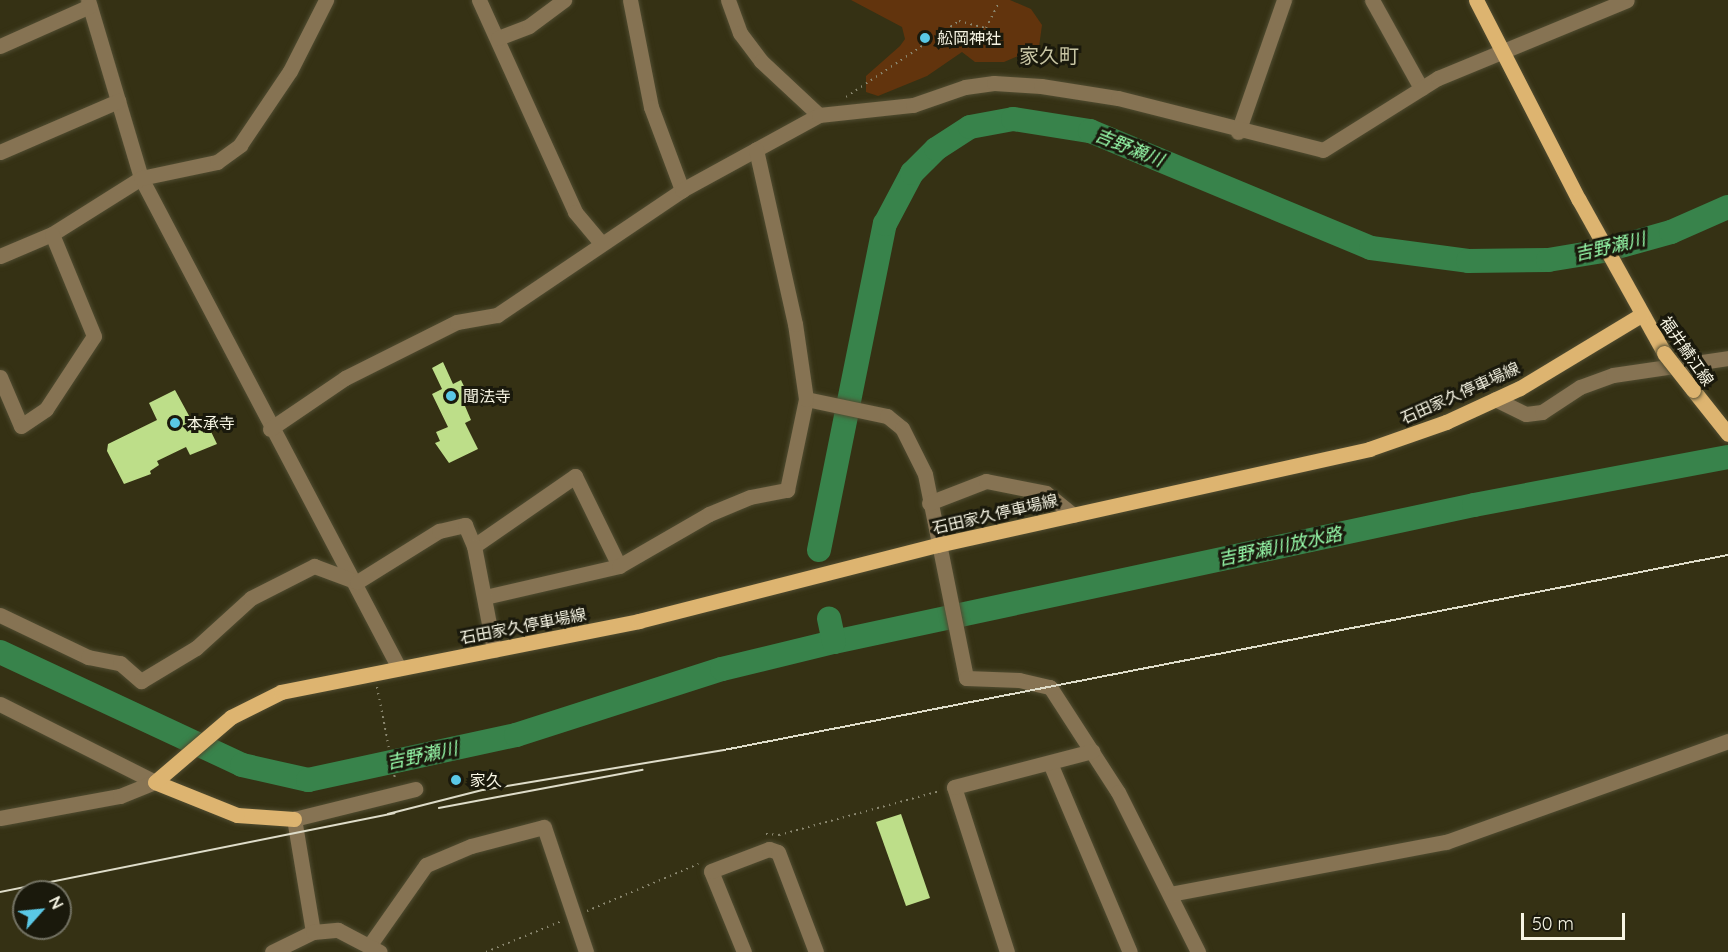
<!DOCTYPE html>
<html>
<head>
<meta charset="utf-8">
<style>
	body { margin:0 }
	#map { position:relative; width:1728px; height:952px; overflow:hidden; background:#353114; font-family:Quicksand,"Noto Sans JP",sans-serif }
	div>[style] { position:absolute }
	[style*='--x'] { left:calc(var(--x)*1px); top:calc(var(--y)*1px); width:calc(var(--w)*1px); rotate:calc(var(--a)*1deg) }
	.green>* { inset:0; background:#62340d }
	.river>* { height:24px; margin:-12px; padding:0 12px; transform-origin:12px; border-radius:12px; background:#38834b }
	.building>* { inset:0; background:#bdde89 }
	.path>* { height:2px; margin-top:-1px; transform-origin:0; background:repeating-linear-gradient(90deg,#8b8870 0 1.5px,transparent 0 6px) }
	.roads { filter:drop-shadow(0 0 2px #504c31) drop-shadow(0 0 2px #504c31) }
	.minor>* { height:15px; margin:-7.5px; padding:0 7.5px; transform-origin:7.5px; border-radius:7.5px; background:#867353 }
	.major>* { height:15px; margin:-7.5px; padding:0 7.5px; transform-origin:7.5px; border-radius:7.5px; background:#ddb470 }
	.tram>* { height:1.5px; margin:-0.75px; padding:0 0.75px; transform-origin:0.75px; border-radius:0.75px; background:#dedcc9 }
	.bridges { filter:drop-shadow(0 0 2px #504c31) drop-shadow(0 0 2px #504c31) }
	.major-bridge>* { height:15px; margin:-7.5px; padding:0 7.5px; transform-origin:7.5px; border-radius:7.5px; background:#ddb470 }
	.dots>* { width:16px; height:16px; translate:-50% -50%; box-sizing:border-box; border:3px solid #1a190c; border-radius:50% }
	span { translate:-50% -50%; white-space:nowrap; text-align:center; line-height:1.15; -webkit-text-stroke:6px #1a190c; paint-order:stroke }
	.poi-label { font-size:16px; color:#f7f5e4 }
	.left { translate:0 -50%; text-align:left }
	.street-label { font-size:16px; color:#f7f5e4 }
	.water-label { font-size:18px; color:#98fdac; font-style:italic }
	.quarter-label { font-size:20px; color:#c8c5a3 }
	.north { position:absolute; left:12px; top:880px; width:60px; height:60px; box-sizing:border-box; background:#1a190c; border:2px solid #727162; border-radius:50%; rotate:63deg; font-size:16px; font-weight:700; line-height:24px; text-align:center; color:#f7f5e4 }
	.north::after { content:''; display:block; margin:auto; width:21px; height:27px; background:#5ac8e6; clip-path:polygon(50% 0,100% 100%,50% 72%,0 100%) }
	.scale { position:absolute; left:1521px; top:913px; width:104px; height:27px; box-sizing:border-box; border:3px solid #f7f5e4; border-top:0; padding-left:8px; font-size:18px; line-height:21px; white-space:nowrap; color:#f7f5e4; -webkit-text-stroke:4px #1a190c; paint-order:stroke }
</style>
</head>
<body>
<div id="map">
	<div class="green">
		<i style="clip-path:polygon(851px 0,1010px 0,1031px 9px,1042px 25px,1039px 47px,1004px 62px,975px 62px,962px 52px,927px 76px,878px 96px,866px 92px,866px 76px,900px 46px,905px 39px,902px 27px)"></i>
	</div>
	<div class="river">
		<i style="--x:819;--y:550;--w:333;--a:-78.6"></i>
		<i style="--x:885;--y:224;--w:58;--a:-62.1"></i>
		<i style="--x:912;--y:173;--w:34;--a:-45"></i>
		<i style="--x:936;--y:149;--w:40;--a:-32.9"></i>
		<i style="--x:970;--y:127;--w:44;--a:-10.5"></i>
		<i style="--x:1013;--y:119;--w:78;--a:8.9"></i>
		<i style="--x:1090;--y:131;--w:304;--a:22.6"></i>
		<i style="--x:1371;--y:248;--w:98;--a:7.6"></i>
		<i style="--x:1468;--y:261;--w:80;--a:-0.7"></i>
		<i style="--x:1548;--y:260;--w:56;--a:-9.3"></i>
		<i style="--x:1603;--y:251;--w:71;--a:-15.6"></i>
		<i style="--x:1671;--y:232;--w:62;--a:-23.7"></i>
		<i style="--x:834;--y:642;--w:654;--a:-12.08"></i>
		<i style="--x:1474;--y:505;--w:258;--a:-10.7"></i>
		<i style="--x:0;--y:652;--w:267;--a:25"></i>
		<i style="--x:242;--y:765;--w:68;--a:12.8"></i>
		<i style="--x:308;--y:780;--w:213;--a:-12.2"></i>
		<i style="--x:516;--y:735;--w:216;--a:-17.8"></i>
		<i style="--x:722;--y:669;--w:115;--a:-13.6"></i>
		<i style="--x:834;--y:642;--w:24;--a:-102"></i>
	</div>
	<div class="building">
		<i style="clip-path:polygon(443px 362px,453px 384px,461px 380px,472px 403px,465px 406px,471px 420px,465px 423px,478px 449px,449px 463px,435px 443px,440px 441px,436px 432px,448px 427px,432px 394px,442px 389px,432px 368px)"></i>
		<i style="clip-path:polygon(175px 390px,193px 423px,204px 417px,217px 444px,190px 455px,186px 447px,157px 461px,159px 465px,150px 471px,151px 474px,124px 484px,107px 451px,108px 444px,157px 420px,149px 403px)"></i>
		<i style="clip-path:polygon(901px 814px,930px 898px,906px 906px,876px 822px)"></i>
	</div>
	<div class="path">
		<i style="--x:846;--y:97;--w:136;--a:-33.9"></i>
		<i style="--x:959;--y:21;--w:28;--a:15"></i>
		<i style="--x:986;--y:28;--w:28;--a:-63"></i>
		<i style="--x:377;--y:687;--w:94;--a:78.9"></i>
		<i style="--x:766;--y:834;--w:13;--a:4"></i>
		<i style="--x:779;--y:835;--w:167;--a:-15.3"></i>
		<i style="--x:587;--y:911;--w:121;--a:-22.9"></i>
		<i style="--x:486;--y:952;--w:82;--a:-22.2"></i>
	</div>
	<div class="roads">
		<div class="minor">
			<i style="--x:88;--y:0;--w:186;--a:73.4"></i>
			<i style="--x:141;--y:178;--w:554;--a:62.23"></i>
			<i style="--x:479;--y:0;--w:233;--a:65.6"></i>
			<i style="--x:575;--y:212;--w:39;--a:50"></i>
			<i style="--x:630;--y:0;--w:109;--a:78.9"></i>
			<i style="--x:651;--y:107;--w:89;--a:69.5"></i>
			<i style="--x:728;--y:0;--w:35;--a:70"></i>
			<i style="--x:740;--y:33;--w:35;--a:53"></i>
			<i style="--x:761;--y:61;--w:79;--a:43"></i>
			<i style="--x:1372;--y:0;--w:101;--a:60.9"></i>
			<i style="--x:498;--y:38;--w:33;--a:-21"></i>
			<i style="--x:529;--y:26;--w:44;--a:-36.6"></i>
			<i style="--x:0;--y:46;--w:98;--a:-24"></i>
			<i style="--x:1238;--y:132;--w:140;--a:-70.8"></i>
			<i style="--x:0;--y:152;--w:129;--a:-23.4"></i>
			<i style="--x:0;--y:256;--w:56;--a:-22.9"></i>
			<i style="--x:52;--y:234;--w:105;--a:-32.2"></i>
			<i style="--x:141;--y:178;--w:78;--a:-11.9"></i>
			<i style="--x:217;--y:162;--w:29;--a:-36"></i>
			<i style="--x:240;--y:145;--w:89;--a:-56"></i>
			<i style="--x:290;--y:71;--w:80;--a:-63.1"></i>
			<i style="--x:0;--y:377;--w:53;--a:66.8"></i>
			<i style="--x:21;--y:426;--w:30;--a:-34"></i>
			<i style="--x:46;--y:409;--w:87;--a:-56.7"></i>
			<i style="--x:94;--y:336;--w:110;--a:-112.4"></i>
			<i style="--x:806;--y:399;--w:83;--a:11.9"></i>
			<i style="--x:887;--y:416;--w:19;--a:39"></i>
			<i style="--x:902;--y:428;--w:51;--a:63.4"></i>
			<i style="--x:925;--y:474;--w:208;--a:78.6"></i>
			<i style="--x:966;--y:678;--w:53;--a:2.2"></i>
			<i style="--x:1019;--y:680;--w:32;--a:13"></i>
			<i style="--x:1050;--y:687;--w:125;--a:57.1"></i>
			<i style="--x:1118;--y:792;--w:179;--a:63.4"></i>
			<i style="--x:1495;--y:399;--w:34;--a:26"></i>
			<i style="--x:1526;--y:414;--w:16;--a:-7"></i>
			<i style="--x:1542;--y:412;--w:45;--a:-33.3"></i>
			<i style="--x:1580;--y:387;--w:35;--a:-20"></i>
			<i style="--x:1613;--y:375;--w:116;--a:-8.4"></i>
			<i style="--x:270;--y:429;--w:91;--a:-34.2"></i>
			<i style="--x:345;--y:378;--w:125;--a:-26.6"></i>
			<i style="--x:457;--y:322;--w:41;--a:-9.9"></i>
			<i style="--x:497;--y:315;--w:223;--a:-34"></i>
			<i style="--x:682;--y:190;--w:156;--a:-28.7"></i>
			<i style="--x:819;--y:115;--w:95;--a:-6.1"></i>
			<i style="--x:913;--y:105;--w:55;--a:-19.1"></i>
			<i style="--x:965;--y:87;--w:29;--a:-8"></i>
			<i style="--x:994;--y:83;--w:47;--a:3.7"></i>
			<i style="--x:1041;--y:86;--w:78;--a:8.9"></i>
			<i style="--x:1118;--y:98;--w:211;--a:14.2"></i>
			<i style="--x:1323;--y:150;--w:136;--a:-32.1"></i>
			<i style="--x:1438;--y:78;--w:204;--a:-22.4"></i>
			<i style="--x:929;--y:503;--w:61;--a:-21.1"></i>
			<i style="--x:986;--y:481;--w:61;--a:11.3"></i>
			<i style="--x:1046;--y:493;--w:35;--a:39"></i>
			<i style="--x:474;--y:546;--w:123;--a:-34.7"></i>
			<i style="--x:575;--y:476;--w:100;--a:63.9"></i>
			<i style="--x:485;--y:597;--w:138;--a:-13"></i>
			<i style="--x:619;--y:566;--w:104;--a:-30"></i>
			<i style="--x:709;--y:514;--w:44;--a:-22.5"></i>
			<i style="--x:750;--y:497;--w:38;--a:-11"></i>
			<i style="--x:787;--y:490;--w:93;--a:-78.2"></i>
			<i style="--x:806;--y:399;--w:76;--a:-98.3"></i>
			<i style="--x:795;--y:324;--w:179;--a:-102.6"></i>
			<i style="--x:0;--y:615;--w:98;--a:25.5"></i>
			<i style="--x:88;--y:657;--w:33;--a:11"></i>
			<i style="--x:120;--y:663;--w:28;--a:41"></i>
			<i style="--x:141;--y:681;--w:64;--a:-31"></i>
			<i style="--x:196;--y:648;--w:74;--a:-42.3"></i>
			<i style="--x:251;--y:598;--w:71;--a:-26.9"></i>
			<i style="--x:314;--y:566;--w:46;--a:20.4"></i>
			<i style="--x:357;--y:582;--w:97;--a:-31.9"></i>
			<i style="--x:439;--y:531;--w:27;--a:-13"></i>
			<i style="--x:465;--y:525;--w:23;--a:67"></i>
			<i style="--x:474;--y:546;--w:106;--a:79.1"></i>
			<i style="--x:0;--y:704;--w:174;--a:26.7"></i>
			<i style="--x:1050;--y:763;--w:205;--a:67.1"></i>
			<i style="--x:0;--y:818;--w:122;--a:-10.4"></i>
			<i style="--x:120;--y:796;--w:38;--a:-22"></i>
			<i style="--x:1170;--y:894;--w:281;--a:-10.7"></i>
			<i style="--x:1446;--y:842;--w:300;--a:-19.7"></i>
			<i style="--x:313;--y:932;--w:115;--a:-99.5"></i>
			<i style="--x:294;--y:819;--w:125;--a:-13.9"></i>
			<i style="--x:369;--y:946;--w:99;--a:-54.9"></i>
			<i style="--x:426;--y:865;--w:49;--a:-22.9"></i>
			<i style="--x:471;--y:846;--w:75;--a:-14.6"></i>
			<i style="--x:544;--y:827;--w:132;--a:71.4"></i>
			<i style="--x:272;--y:952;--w:46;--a:-26"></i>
			<i style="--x:313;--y:932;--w:25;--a:-5"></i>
			<i style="--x:338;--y:930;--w:47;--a:27.6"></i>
			<i style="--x:744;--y:952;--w:87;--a:-112.2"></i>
			<i style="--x:711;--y:871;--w:62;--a:-20.8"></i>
			<i style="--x:769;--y:849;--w:9;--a:18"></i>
			<i style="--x:778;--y:852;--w:107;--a:69.2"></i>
			<i style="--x:1007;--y:952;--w:173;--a:-107.8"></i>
			<i style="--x:954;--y:787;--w:143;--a:-14.6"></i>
		</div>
		<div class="major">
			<i style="--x:1476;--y:0;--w:225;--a:62.8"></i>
			<i style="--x:1579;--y:200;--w:175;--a:60.9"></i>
			<i style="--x:1693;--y:390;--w:56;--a:51.5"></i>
			<i style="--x:294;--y:819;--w:57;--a:-176"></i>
			<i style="--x:237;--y:815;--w:88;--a:-158.1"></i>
			<i style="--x:155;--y:782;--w:100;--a:-40.5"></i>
			<i style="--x:231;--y:717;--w:56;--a:-26.6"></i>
			<i style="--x:281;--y:692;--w:365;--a:-11.2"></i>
			<i style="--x:639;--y:621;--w:308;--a:-14.3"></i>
			<i style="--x:937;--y:545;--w:443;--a:-12.5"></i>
			<i style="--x:1369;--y:449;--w:82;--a:-19.3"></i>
			<i style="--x:1446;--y:422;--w:81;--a:-24.7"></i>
			<i style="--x:1520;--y:388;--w:141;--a:-31.1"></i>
		</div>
	</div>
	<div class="tram">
		<i style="--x:439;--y:808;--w:207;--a:-10.6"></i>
		<i style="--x:388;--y:814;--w:98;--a:-14.2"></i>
		<i style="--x:483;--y:790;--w:244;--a:-9.4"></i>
		<i style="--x:724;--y:750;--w:1023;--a:-10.99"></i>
		<i style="--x:0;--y:892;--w:402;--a:-11.3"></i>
	</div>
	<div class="bridges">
		<div class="major-bridge">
			<i style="--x:1664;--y:353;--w:47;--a:51.9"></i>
		</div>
	</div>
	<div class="dots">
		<i style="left:925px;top:38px;background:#5ac8e6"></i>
		<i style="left:451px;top:396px;background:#5ac8e6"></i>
		<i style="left:175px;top:423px;background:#5ac8e6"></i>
		<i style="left:456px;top:780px;background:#5ac8e6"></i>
	</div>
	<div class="poi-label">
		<span class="left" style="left:937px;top:38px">舩岡神社</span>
		<span class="left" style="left:463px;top:396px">聞法寺</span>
		<span class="left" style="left:187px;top:423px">本承寺</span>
		<span class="left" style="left:470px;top:780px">家久</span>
	</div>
	<div class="street-label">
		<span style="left:1687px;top:351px;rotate:55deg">福井鯖江線</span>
		<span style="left:1460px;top:393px;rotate:-24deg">石田家久停車場線</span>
		<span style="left:995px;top:514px;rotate:-13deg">石田家久停車場線</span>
		<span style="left:523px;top:626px;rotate:-11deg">石田家久停車場線</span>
	</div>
	<div class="water-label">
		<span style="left:1129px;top:148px;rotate:22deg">吉野瀬川</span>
		<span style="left:1610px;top:247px;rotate:-13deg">吉野瀬川</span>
		<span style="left:1280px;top:547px;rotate:-12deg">吉野瀬川放水路</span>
		<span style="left:422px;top:756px;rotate:-12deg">吉野瀬川</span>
	</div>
	<div class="quarter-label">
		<span style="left:1049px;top:55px">家久町</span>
	</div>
	<div class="north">N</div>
	<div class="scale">50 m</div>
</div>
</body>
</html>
